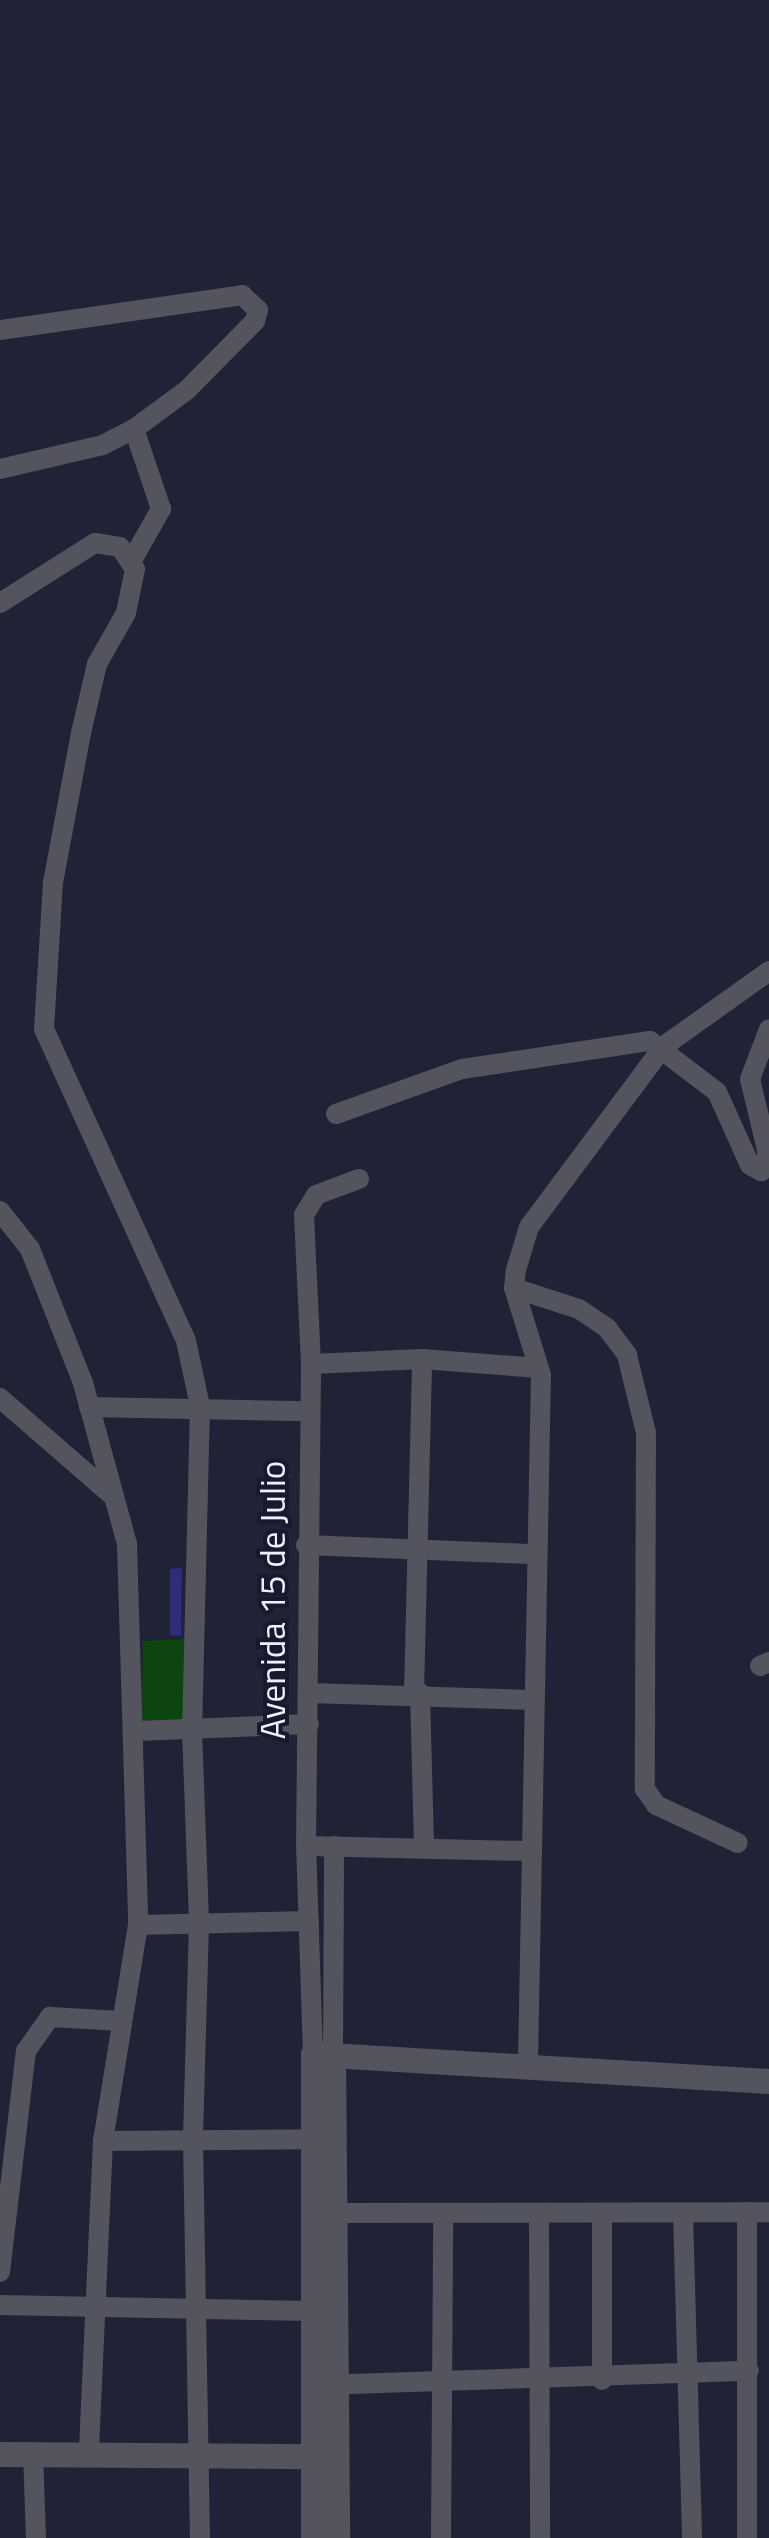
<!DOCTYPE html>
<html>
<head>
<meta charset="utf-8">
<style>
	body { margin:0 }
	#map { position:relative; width:769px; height:2538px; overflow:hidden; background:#202236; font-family:"Titillium Web",sans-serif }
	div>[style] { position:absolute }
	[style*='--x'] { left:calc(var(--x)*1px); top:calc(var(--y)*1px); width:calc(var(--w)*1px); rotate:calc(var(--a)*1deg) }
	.green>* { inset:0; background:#0d4510 }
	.building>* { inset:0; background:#2f2c7a }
	.minor>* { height:20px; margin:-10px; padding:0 10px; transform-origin:10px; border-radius:10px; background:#53545e }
	.tertiary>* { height:25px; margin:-12.5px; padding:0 12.5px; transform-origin:12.5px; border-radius:12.5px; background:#53545e }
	span { translate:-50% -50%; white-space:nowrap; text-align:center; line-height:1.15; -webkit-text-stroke:8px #17192c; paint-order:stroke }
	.street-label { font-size:35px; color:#edeffd }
</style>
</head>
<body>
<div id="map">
	<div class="green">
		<i style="clip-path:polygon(187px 1639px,185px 1720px,141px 1721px,143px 1641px)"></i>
	</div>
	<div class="building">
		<i style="clip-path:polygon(182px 1568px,181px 1636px,170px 1635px,170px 1569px)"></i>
	</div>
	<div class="minor">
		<i style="--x:0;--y:330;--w:245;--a:-8.2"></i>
		<i style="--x:242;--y:295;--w:22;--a:43"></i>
		<i style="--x:258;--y:310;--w:11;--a:105"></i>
		<i style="--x:255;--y:321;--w:97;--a:134.6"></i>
		<i style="--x:187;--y:390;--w:66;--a:143.7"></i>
		<i style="--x:134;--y:429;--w:35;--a:153"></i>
		<i style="--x:103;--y:445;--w:106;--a:166.9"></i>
		<i style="--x:132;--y:560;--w:59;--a:-60.4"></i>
		<i style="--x:161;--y:509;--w:84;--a:-108.6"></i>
		<i style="--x:0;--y:603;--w:112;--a:-32.3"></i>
		<i style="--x:95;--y:543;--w:25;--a:9"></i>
		<i style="--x:120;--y:547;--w:27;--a:56"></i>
		<i style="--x:135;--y:569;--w:45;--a:101.6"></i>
		<i style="--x:126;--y:613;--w:59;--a:119.6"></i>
		<i style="--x:97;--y:664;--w:71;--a:103.1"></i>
		<i style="--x:81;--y:733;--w:152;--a:100.6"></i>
		<i style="--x:53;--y:882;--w:147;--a:93.5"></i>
		<i style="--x:44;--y:1029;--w:343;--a:65.5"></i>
		<i style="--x:186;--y:1341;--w:66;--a:77.8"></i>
		<i style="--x:200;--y:1406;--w:324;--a:91.4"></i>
		<i style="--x:192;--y:1730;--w:193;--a:87.9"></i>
		<i style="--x:199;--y:1923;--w:216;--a:91.6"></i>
		<i style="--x:193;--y:2139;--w:399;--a:89"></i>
		<i style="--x:336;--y:1114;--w:134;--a:-19.7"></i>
		<i style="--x:462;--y:1069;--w:190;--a:-8.5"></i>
		<i style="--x:650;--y:1041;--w:84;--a:37.3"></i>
		<i style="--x:717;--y:1092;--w:80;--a:65.7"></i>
		<i style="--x:750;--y:1165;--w:13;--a:29"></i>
		<i style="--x:761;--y:1171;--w:18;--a:-68"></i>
		<i style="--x:768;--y:1154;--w:77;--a:-103.5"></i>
		<i style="--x:750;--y:1079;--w:53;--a:-69.2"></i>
		<i style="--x:0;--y:1211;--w:48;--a:51.7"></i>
		<i style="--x:30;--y:1249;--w:144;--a:68.4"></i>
		<i style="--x:83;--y:1383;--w:167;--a:74.7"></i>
		<i style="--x:127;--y:1544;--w:381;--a:88.3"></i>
		<i style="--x:138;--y:1925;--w:219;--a:99.2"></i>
		<i style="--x:103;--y:2141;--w:309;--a:92.6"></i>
		<i style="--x:514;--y:1288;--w:68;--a:17.9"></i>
		<i style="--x:579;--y:1309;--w:34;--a:34"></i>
		<i style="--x:607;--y:1328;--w:34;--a:53"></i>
		<i style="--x:627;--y:1355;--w:80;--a:76.3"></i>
		<i style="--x:646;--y:1433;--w:356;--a:90.2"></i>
		<i style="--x:645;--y:1789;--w:19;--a:55"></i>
		<i style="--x:656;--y:1805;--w:90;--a:24.9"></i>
		<i style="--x:311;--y:1364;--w:111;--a:-2.6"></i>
		<i style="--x:422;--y:1359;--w:117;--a:4.4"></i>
		<i style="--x:0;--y:1398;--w:151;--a:41"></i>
		<i style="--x:89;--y:1407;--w:217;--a:1.1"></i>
		<i style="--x:306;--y:1545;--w:228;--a:2.3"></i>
		<i style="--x:760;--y:1666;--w:10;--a:-24"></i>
		<i style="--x:309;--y:1693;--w:224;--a:1.8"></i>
		<i style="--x:414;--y:1693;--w:334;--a:-88.6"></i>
		<i style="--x:420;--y:1693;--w:153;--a:88.5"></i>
		<i style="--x:137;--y:1731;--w:172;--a:-2.3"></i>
		<i style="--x:306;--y:1846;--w:226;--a:1.3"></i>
		<i style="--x:138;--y:1925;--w:171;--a:-1.3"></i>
		<i style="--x:313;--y:2054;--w:208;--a:-91.9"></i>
		<i style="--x:306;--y:1846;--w:482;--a:-89.4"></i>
		<i style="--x:311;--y:1364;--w:149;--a:-92.7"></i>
		<i style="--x:304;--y:1215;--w:23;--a:-59"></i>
		<i style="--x:316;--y:1195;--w:46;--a:-20.4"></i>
		<i style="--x:333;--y:2055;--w:209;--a:-89.7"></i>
		<i style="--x:528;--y:2062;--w:687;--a:-88.92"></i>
		<i style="--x:541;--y:1375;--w:91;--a:-107.2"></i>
		<i style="--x:514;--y:1288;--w:18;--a:-84"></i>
		<i style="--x:516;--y:1270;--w:45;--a:-73.2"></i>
		<i style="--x:529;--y:1227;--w:226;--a:-53.3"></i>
		<i style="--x:664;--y:1046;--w:129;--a:-35.5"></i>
		<i style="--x:103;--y:2141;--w:210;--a:-0.5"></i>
		<i style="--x:747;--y:2212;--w:326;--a:90"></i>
		<i style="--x:321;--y:2213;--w:448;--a:-0.1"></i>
		<i style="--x:683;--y:2213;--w:325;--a:88.4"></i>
		<i style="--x:539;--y:2215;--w:323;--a:89.8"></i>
		<i style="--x:0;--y:2272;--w:223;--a:-83.3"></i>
		<i style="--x:26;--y:2051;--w:42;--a:-54.8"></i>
		<i style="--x:50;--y:2017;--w:71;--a:3.2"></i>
		<i style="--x:0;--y:2305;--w:315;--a:1.1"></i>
		<i style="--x:602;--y:2380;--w:166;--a:-90"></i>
		<i style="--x:320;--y:2385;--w:429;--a:-1.9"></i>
		<i style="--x:33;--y:2452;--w:86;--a:88"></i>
		<i style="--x:441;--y:2538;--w:324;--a:-89.6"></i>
	</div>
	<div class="tertiary">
		<i style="--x:333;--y:2055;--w:483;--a:89.5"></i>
		<i style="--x:0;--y:2454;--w:312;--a:0.4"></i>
		<i style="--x:313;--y:2538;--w:484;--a:-90"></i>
		<i style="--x:313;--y:2054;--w:457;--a:3.4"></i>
	</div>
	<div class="street-label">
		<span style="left:272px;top:1600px;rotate:-90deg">Avenida 15 de Julio</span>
	</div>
</div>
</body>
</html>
